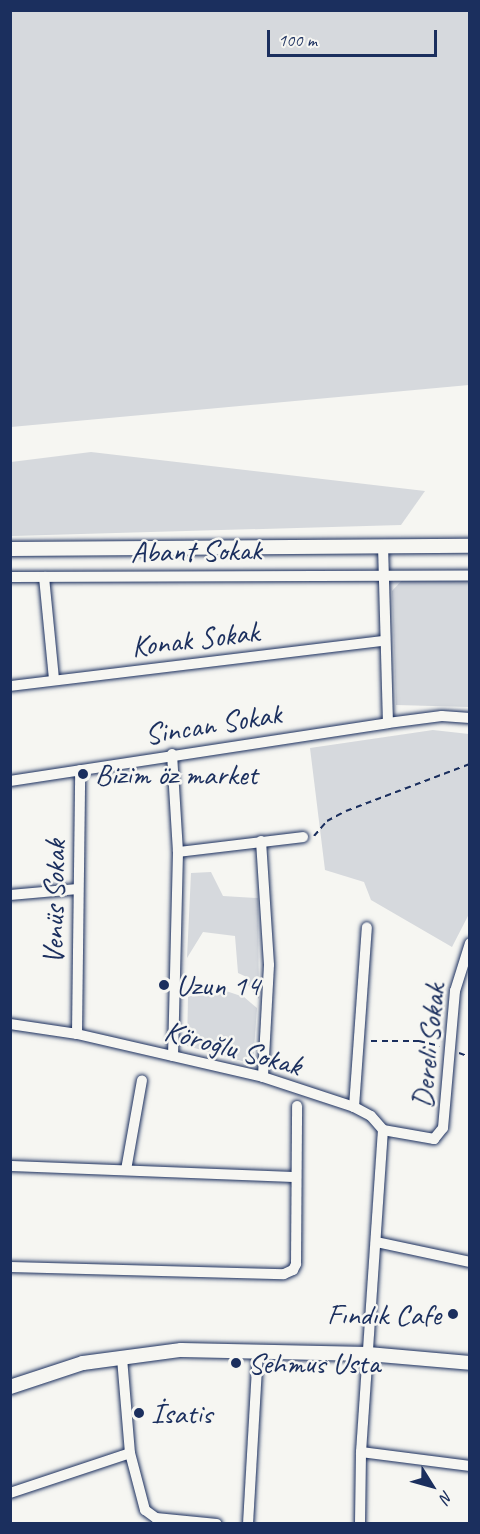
<!DOCTYPE html>
<html>
<head>
<meta charset="utf-8">
<style>
	body { margin:0 }
	#map { position:relative; width:480px; height:1534px; overflow:hidden; background:#f6f6f2; font-family:Caveat,sans-serif }
	div>[style] { position:absolute }
	[style*='--x'] { left:calc(var(--x)*1px); top:calc(var(--y)*1px); width:calc(var(--w)*1px); rotate:calc(var(--a)*1deg) }
	.green>* { inset:0; background:#d6d9dd }
	.path>* { height:2px; margin-top:-1px; transform-origin:0; background:repeating-linear-gradient(90deg,#1b2f5e 0 6px,transparent 0 10.5px) }
	.roads { filter:drop-shadow(0 0 2px #1b2f5e) drop-shadow(0 0 2px #1b2f5e) }
	.minor>* { height:10px; margin:-5px; padding:0 5px; transform-origin:5px; border-radius:5px; background:#f6f6f2 }
	.major>* { height:14px; margin:-7px; padding:0 7px; transform-origin:7px; border-radius:7px; background:#f6f6f2 }
	.dots>* { width:16px; height:16px; translate:-50% -50%; box-sizing:border-box; border:3px solid #f6f6f2; border-radius:50% }
	span { translate:-50% -50%; white-space:nowrap; text-align:center; line-height:1.15; -webkit-text-stroke:5px #f6f6f2; paint-order:stroke }
	.street-label { font-size:30px; color:#1b2f5e }
	.poi-label { font-size:30px; color:#1b2f5e }
	.left { translate:0 -50%; text-align:left }
	.right { translate:-100% -50%; text-align:right }
	.frame { position:absolute; inset:0; border:12px solid #1b2f5e; pointer-events:none }
	.north { position:absolute; left:402px; top:1456px; width:60px; height:60px; -webkit-text-stroke:4px #f6f6f2; paint-order:stroke; rotate:127deg; font-size:16px; font-weight:700; line-height:24px; text-align:center; color:#1b2f5e }
	.north::after { content:''; display:block; margin:auto; width:21px; height:27px; background:#1b2f5e; clip-path:polygon(50% 0,100% 100%,50% 72%,0 100%) }
	.scale { position:absolute; left:267px; top:30px; width:170px; height:27px; box-sizing:border-box; border:3px solid #1b2f5e; border-top:0; padding-left:8px; font-size:18px; line-height:21px; white-space:nowrap; color:#1b2f5e; -webkit-text-stroke:4px #f6f6f2; paint-order:stroke }
</style>
</head>
<body>
<div id="map">
	<div class="green">
		<i style="clip-path:polygon(11px 10px,469px 11px,469px 385px,11px 427px)"></i>
		<i style="clip-path:polygon(91px 452px,425px 491px,401px 525px,11px 536px,11px 462px)"></i>
		<i style="clip-path:polygon(404px 578px,469px 581px,469px 707px,396px 705px,392px 591px)"></i>
		<i style="clip-path:polygon(433px 730px,469px 734px,469px 914px,452px 947px,371px 900px,364px 882px,325px 870px,310px 748px)"></i>
		<i style="clip-path:polygon(211px 872px,223px 896px,258px 898px,259px 999px,247px 984px,249px 978px,238px 973px,235px 936px,203px 932px,187px 958px,191px 873px)"></i>
		<i style="clip-path:polygon(214px 987px,244px 997px,257px 1008px,253px 1064px,187px 1046px,188px 997px)"></i>
	</div>
	<div class="path">
		<i style="--x:314;--y:836;--w:20;--a:-49"></i>
		<i style="--x:327;--y:821;--w:21;--a:-28"></i>
		<i style="--x:346;--y:811;--w:133;--a:-20.8"></i>
		<i style="--x:371;--y:1041;--w:48;--a:0"></i>
		<i style="--x:419;--y:1041;--w:21;--a:14"></i>
		<i style="--x:459;--y:1053;--w:12;--a:20"></i>
	</div>
	<div class="roads">
		<div class="minor">
			<i style="--x:383;--y:545;--w:178;--a:88.4"></i>
			<i style="--x:10;--y:577;--w:460;--a:-0.2"></i>
			<i style="--x:44;--y:577;--w:102;--a:84.4"></i>
			<i style="--x:10;--y:686;--w:377;--a:-6.9"></i>
			<i style="--x:172;--y:754;--w:98;--a:86.5"></i>
			<i style="--x:178;--y:852;--w:204;--a:91.4"></i>
			<i style="--x:10;--y:781;--w:382;--a:-8.7"></i>
			<i style="--x:388;--y:723;--w:54;--a:-7.4"></i>
			<i style="--x:442;--y:716;--w:28;--a:4"></i>
			<i style="--x:261;--y:841;--w:124;--a:86.3"></i>
			<i style="--x:269;--y:965;--w:112;--a:93.1"></i>
			<i style="--x:178;--y:852;--w:126;--a:-6.8"></i>
			<i style="--x:10;--y:895;--w:68;--a:-5"></i>
			<i style="--x:10;--y:1024;--w:68;--a:8.5"></i>
			<i style="--x:77;--y:1034;--w:191;--a:13"></i>
			<i style="--x:263;--y:1077;--w:96;--a:18.2"></i>
			<i style="--x:354;--y:1107;--w:19;--a:28"></i>
			<i style="--x:371;--y:1116;--w:18;--a:49"></i>
			<i style="--x:383;--y:1130;--w:52;--a:10"></i>
			<i style="--x:434;--y:1139;--w:14;--a:-51"></i>
			<i style="--x:443;--y:1128;--w:138;--a:-85"></i>
			<i style="--x:455;--y:991;--w:50;--a:-72.6"></i>
			<i style="--x:77;--y:1034;--w:264;--a:-89.3"></i>
			<i style="--x:354;--y:1107;--w:180;--a:-85.9"></i>
			<i style="--x:10;--y:1166;--w:285;--a:2.2"></i>
			<i style="--x:126;--y:1170;--w:91;--a:-79.9"></i>
			<i style="--x:376;--y:1242;--w:96;--a:12"></i>
			<i style="--x:10;--y:1267;--w:274;--a:1.5"></i>
			<i style="--x:284;--y:1274;--w:10;--a:-24"></i>
			<i style="--x:293;--y:1270;--w:7;--a:-63"></i>
			<i style="--x:296;--y:1264;--w:158;--a:-89.6"></i>
			<i style="--x:122;--y:1358;--w:95;--a:85.2"></i>
			<i style="--x:130;--y:1453;--w:59;--a:75.3"></i>
			<i style="--x:145;--y:1510;--w:14;--a:36"></i>
			<i style="--x:156;--y:1518;--w:61;--a:5.6"></i>
			<i style="--x:361;--y:1452;--w:110;--a:7.3"></i>
			<i style="--x:10;--y:1493;--w:126;--a:-18.4"></i>
			<i style="--x:248;--y:1524;--w:174;--a:-86.7"></i>
			<i style="--x:360;--y:1524;--w:72;--a:-89.2"></i>
			<i style="--x:361;--y:1452;--w:323;--a:-86.1"></i>
		</div>
		<div class="major">
			<i style="--x:10;--y:549;--w:460;--a:-0.4"></i>
			<i style="--x:10;--y:1387;--w:77;--a:-18.2"></i>
			<i style="--x:83;--y:1363;--w:99;--a:-7.6"></i>
			<i style="--x:181;--y:1350;--w:187;--a:1.2"></i>
			<i style="--x:368;--y:1354;--w:102;--a:5"></i>
		</div>
	</div>
	<div class="dots">
		<i style="left:83px;top:774px;background:#1b2f5e"></i>
		<i style="left:164px;top:985px;background:#1b2f5e"></i>
		<i style="left:453px;top:1314px;background:#1b2f5e"></i>
		<i style="left:236px;top:1363px;background:#1b2f5e"></i>
		<i style="left:139px;top:1413px;background:#1b2f5e"></i>
	</div>
	<div class="street-label">
		<span style="left:196px;top:551px;rotate:-1deg">Abant Sokak</span>
		<span style="left:195px;top:639px;rotate:-7deg">Konak Sokak</span>
		<span style="left:213px;top:724px;rotate:-9deg">Sincan Sokak</span>
		<span style="left:54px;top:902px;rotate:-89deg">Venüs Sokak</span>
		<span style="left:428px;top:1046px;rotate:-84deg">Dereli Sokak</span>
		<span style="left:233px;top:1048px;rotate:15deg">Köroğlu Sokak</span>
	</div>
	<div class="poi-label">
		<span class="left" style="left:95px;top:774px">Bizim öz market</span>
		<span class="left" style="left:176px;top:985px">Uzun 14</span>
		<span class="right" style="left:441px;top:1314px">Fındık Cafe</span>
		<span class="left" style="left:248px;top:1363px">Sehmus Usta</span>
		<span class="left" style="left:151px;top:1413px">İsatis</span>
	</div>
	<div class="frame"></div>
	<div class="north">N</div>
	<div class="scale">100 m</div>
</div>
</body>
</html>
